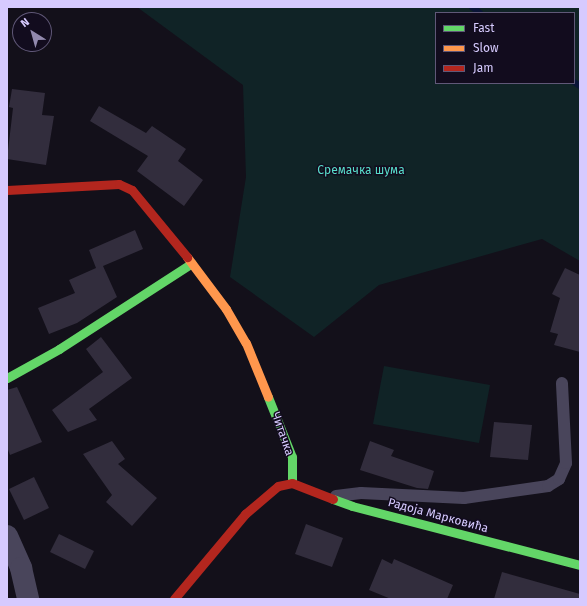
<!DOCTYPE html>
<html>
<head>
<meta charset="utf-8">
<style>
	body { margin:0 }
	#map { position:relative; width:587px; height:606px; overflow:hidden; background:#13101a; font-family:"Fira Sans",sans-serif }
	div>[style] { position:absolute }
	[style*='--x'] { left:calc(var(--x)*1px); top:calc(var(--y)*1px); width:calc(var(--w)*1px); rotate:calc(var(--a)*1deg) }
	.green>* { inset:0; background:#102326 }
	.stream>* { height:6px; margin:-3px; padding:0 3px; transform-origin:3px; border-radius:3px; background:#0a1537 }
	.building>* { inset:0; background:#322d3d }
	.lane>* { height:12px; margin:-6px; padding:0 6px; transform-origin:6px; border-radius:6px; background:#49455b }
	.street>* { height:22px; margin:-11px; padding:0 11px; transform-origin:11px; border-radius:11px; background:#49455b }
	.fast>* { height:9px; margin:-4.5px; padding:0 4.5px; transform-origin:4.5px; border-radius:4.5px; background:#63d668 }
	.slow>* { height:9px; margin:-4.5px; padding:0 4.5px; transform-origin:4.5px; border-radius:4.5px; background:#ff974d }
	.jam>* { height:9px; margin:-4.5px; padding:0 4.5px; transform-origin:4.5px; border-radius:4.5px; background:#b3261e }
	span { translate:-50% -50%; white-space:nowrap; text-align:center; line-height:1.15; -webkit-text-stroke:3px #120c1e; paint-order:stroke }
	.park-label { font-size:12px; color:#58ddcb }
	.street-label { font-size:12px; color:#d6cafe }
	.frame { position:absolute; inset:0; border:8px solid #d6cafe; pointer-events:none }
	.legend { position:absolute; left:435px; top:12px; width:140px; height:72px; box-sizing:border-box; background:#120c1e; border:1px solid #605878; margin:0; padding:5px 7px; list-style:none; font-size:12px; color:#d6cafe }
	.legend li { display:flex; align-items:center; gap:8px; height:20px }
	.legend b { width:20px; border:1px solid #605878 }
	.north { position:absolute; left:12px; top:12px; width:40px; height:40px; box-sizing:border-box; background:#120c1e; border:1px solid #605878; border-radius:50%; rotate:323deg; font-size:11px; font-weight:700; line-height:16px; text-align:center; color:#d6cafe }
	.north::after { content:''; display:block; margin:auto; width:14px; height:18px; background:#9289ae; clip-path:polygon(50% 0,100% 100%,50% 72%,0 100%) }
</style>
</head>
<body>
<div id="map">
	<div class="green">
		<i style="clip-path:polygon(evenodd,137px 7px,580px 7px,580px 261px,542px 239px,379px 285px,314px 337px,230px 277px,246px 177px,243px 85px,137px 7px,436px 13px,574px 13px,574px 83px,436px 83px,436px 13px)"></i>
		<i style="clip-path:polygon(384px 366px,490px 385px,479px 443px,373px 424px)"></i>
	</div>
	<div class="stream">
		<i style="--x:472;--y:7;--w:10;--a:37"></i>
		<i style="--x:574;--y:82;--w:7;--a:34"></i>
	</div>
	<div class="building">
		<i style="clip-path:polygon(12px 89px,45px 93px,42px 115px,54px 116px,46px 165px,7px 159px,13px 108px,9px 107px)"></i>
		<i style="clip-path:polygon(99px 106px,146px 133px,152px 126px,186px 149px,178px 161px,203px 180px,184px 206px,137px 171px,148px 156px,90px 121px)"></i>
		<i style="clip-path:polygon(135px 230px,143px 249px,103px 266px,117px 297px,77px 323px,49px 334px,38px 308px,75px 293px,69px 280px,96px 268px,89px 250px)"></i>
		<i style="clip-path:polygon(565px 268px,580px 275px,580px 352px,554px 345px,558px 334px,550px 332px,560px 298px,552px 294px)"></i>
		<i style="clip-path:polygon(101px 337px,132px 378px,89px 409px,97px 420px,68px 432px,52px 410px,103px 372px,86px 349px)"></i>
		<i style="clip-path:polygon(17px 387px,42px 442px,10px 455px,7px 447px,7px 390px)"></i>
		<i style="clip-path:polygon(494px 422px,532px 425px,528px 460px,490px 457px)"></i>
		<i style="clip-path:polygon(112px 441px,125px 459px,118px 464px,157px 498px,132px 526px,106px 502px,112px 495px,83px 454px)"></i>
		<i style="clip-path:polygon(370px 441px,394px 450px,391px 456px,434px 471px,428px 489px,417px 488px,360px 470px)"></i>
		<i style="clip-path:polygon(34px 477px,49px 508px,24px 520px,9px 489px)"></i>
		<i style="clip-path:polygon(306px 524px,343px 538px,332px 567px,295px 554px)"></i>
		<i style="clip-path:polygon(59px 534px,94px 551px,85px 569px,50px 552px)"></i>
		<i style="clip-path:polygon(382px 559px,392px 564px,394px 559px,453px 585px,447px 599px,391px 599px,369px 590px)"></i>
		<i style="clip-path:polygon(502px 572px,580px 594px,580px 599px,494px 599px)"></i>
	</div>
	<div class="lane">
		<i style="--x:336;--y:496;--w:25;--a:-7"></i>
		<i style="--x:361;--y:493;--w:103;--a:2.8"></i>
		<i style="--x:464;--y:498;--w:85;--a:-8.1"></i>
		<i style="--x:548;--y:486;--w:13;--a:-32"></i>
		<i style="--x:559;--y:479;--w:17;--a:-66"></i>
		<i style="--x:566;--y:463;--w:80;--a:-92.9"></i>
	</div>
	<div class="street">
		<i style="--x:7;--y:536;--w:35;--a:66"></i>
		<i style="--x:21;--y:568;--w:32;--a:77"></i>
	</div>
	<div class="fast">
		<i style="--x:7;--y:378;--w:60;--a:-29.1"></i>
		<i style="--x:59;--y:349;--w:158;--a:-32.9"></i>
		<i style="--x:268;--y:397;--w:65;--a:68.2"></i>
		<i style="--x:292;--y:457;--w:26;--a:90"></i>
		<i style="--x:333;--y:499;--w:20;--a:20"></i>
		<i style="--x:352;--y:506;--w:236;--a:14.5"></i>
	</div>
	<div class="slow">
		<i style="--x:187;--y:257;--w:65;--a:53.1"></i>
		<i style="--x:226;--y:309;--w:39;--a:60"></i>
		<i style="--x:246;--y:343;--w:58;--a:67.8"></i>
	</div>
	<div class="jam">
		<i style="--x:7;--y:190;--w:112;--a:-3.1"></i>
		<i style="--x:119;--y:184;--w:14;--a:25"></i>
		<i style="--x:132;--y:190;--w:87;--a:50.6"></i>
		<i style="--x:174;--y:599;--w:111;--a:-50.1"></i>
		<i style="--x:245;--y:514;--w:43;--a:-40.3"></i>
		<i style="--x:278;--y:486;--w:14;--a:-12"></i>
		<i style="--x:292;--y:483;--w:44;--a:21.3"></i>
	</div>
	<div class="park-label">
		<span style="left:361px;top:171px">Сремачка шума</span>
	</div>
	<div class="street-label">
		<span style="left:282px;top:434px;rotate:71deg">Читачка</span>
		<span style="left:438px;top:516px;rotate:15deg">Радоја Марковића</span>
	</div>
	<div class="frame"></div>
	<ul class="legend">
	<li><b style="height:5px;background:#63d668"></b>Fast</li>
	<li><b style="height:5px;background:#ff974d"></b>Slow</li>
	<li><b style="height:5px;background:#b3261e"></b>Jam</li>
	</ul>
	<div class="north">N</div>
</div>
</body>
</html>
